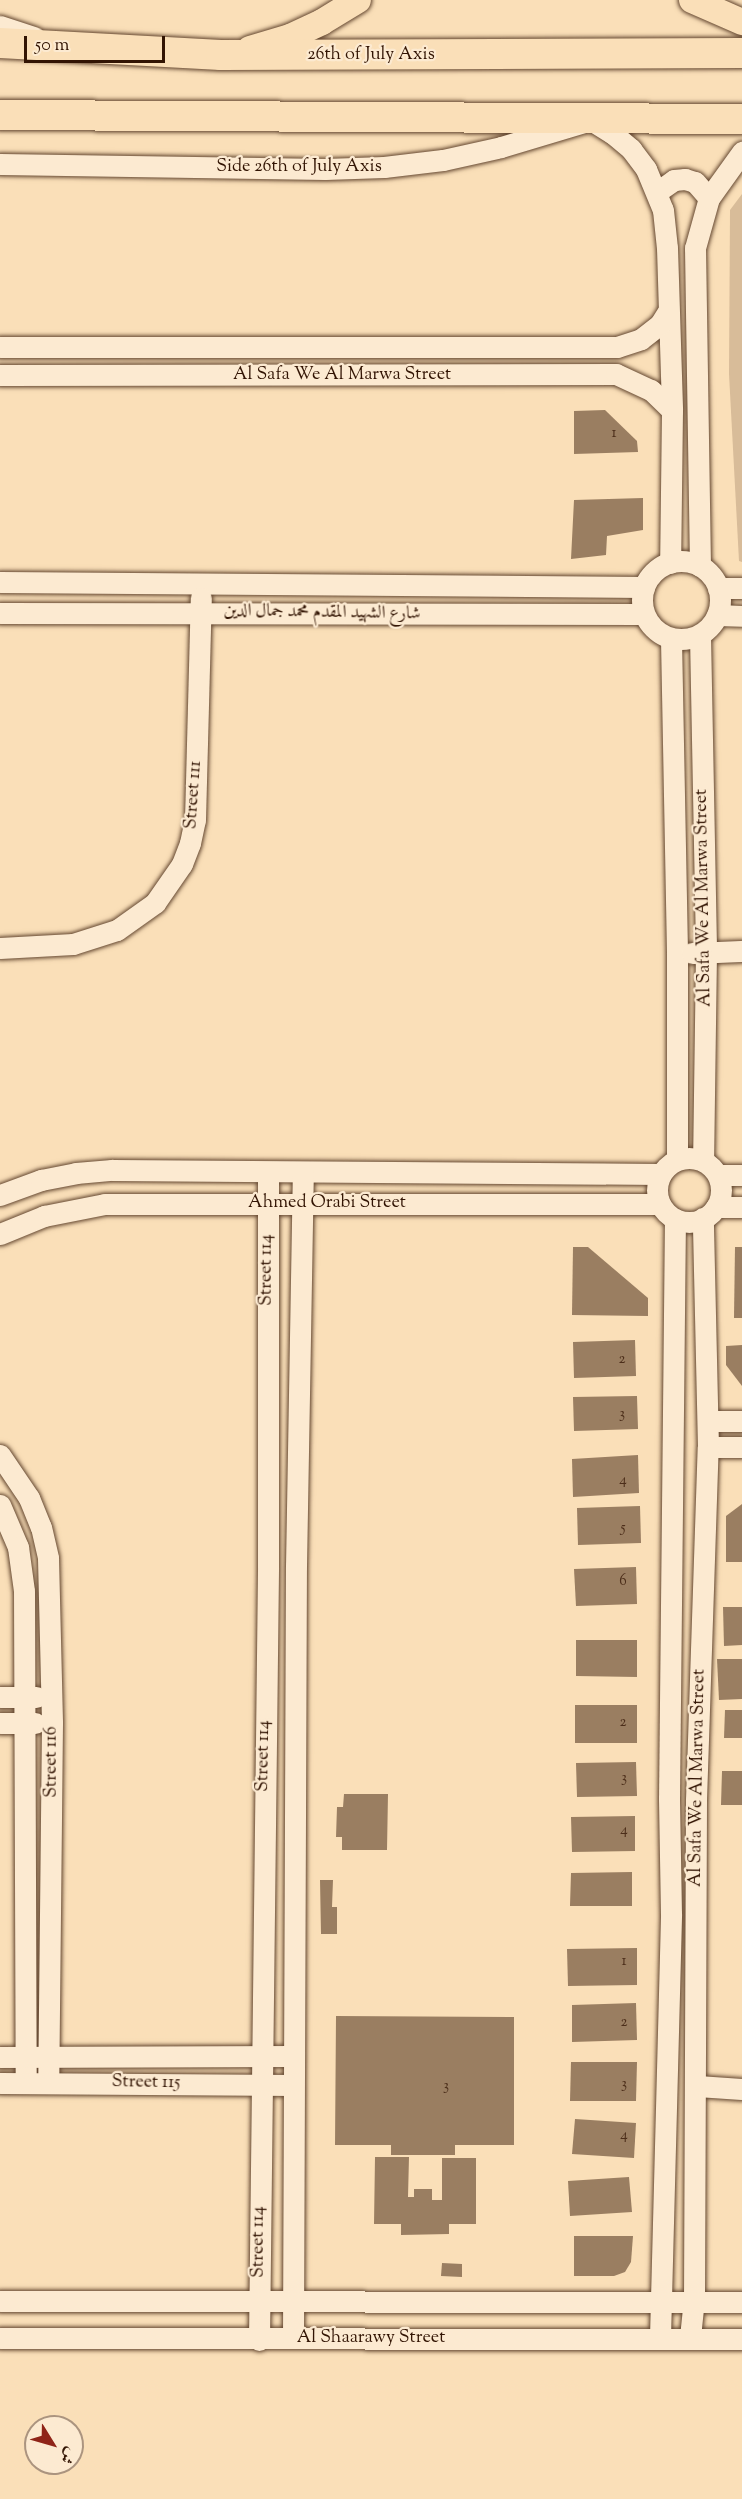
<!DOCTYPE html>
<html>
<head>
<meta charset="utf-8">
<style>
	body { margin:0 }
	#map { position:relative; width:742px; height:2499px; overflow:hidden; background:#fadfb8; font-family:"Sorts Mill Goudy",Amiri,serif }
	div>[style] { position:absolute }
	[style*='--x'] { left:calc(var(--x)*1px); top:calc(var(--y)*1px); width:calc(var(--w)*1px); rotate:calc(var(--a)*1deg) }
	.green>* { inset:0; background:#d8bc99 }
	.building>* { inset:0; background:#9a7e61 }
	.roads { filter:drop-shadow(0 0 2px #644730) drop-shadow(0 0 2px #644730) }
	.minor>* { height:21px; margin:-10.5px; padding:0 10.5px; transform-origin:10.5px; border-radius:10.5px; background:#fcead1 }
	.minor>.ring { margin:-10.5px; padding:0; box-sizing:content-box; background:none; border:21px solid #fcead1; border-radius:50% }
	.major>* { height:26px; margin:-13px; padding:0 13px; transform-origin:13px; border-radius:13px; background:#fadfb8 }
	.highway>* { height:30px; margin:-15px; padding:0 15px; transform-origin:15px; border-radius:15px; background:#fadfb8 }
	span { translate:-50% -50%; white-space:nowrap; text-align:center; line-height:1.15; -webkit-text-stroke:4.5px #fcead1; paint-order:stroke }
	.number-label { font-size:15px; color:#4c2e1a }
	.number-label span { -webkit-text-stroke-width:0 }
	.street-label { font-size:18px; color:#321403 }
	.north { position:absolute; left:24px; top:2415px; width:60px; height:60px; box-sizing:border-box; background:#fcead1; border:2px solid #ab947f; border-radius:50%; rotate:127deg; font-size:16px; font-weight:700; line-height:24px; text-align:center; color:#321403 }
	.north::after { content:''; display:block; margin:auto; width:21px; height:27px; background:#8f2418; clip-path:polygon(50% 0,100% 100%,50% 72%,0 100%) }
	.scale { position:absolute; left:24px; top:36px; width:141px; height:27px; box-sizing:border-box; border:3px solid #321403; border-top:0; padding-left:8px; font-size:18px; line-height:21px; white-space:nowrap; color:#321403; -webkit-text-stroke:4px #fcead1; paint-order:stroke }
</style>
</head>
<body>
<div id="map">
	<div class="green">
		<i style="clip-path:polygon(742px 194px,742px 562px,739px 561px,729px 374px,730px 210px)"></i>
	</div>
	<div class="building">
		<i style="clip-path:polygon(605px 410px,637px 441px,638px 452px,574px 454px,574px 411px)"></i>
		<i style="clip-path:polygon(643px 498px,643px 530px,607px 536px,606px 555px,571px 559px,574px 500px)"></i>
		<i style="clip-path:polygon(573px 1247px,588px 1247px,648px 1298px,648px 1316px,572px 1315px)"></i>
		<i style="clip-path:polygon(735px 1247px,742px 1247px,742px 1318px,734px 1318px)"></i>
		<i style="clip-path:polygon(635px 1340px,636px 1376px,574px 1378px,573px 1342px)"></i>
		<i style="clip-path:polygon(742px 1345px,742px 1386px,726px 1365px,726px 1346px)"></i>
		<i style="clip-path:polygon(637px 1396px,638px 1429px,574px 1431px,573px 1397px)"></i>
		<i style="clip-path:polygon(638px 1455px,639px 1493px,573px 1497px,572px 1459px)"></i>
		<i style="clip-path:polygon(742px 1504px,742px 1562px,726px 1562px,726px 1516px)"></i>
		<i style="clip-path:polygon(640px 1506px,641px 1543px,578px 1545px,577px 1508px)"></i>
		<i style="clip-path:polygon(636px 1567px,637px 1604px,576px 1606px,574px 1569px)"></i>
		<i style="clip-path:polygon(723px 1607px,742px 1607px,742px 1645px,724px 1646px)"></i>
		<i style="clip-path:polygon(576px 1640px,637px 1640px,637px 1677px,576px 1676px)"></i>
		<i style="clip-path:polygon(717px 1659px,742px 1659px,742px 1699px,719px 1700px)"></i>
		<i style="clip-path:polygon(575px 1705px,637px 1705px,637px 1743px,575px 1743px)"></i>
		<i style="clip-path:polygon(725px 1710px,742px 1710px,742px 1738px,724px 1738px)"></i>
		<i style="clip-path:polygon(636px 1762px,637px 1796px,577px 1797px,576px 1763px)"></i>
		<i style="clip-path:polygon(722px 1771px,742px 1771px,742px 1805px,721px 1805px)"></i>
		<i style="clip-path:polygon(344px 1794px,388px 1794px,387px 1850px,342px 1850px,342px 1837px,336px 1837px,337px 1807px,343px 1807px)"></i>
		<i style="clip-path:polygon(635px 1816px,635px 1851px,572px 1852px,571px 1817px)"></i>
		<i style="clip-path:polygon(632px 1872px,632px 1906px,570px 1906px,571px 1873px)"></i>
		<i style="clip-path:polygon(320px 1880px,333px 1880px,332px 1907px,337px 1907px,337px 1934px,321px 1934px)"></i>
		<i style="clip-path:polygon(637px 1948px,637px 1985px,568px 1986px,567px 1949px)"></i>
		<i style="clip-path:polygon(636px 2003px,637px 2040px,572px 2042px,572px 2005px)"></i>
		<i style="clip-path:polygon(336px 2016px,514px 2017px,514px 2145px,455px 2145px,455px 2155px,391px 2155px,391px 2145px,335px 2145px)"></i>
		<i style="clip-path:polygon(571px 2062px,637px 2062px,636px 2101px,570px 2101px)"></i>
		<i style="clip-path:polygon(575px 2119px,636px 2123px,634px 2158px,572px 2154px)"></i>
		<i style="clip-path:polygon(375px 2157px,409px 2157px,408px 2197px,414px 2197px,414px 2189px,432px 2189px,432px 2200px,442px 2200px,442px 2158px,476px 2158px,476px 2224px,449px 2224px,449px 2234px,401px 2235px,401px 2224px,374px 2224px)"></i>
		<i style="clip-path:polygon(629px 2177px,632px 2212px,570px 2216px,568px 2181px)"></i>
		<i style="clip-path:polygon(574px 2236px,633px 2236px,631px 2262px,625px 2272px,614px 2276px,574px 2276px)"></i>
		<i style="clip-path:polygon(442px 2263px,462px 2264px,462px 2277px,441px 2276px)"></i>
	</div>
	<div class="roads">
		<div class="minor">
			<i style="--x:0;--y:26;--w:36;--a:18"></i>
			<i style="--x:0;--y:164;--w:325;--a:0.9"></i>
			<i style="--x:325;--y:169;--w:59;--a:-1.9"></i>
			<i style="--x:384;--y:167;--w:59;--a:-6.8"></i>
			<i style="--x:443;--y:160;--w:59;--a:-12.6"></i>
			<i style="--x:501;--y:147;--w:94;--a:-16.7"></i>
			<i style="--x:591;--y:120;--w:25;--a:32"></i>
			<i style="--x:612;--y:133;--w:25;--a:40"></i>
			<i style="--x:631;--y:149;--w:25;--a:53"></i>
			<i style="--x:646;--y:169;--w:44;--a:67.5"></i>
			<i style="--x:663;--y:210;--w:38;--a:84"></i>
			<i style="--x:667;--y:248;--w:162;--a:88.2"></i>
			<i style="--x:672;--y:410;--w:153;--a:90.7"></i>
			<i style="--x:657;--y:192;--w:21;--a:-35"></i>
			<i style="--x:674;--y:180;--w:11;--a:-5"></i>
			<i style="--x:685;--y:179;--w:10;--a:17"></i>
			<i style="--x:695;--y:182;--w:21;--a:49"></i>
			<i style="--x:0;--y:347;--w:617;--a:0"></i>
			<i style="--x:617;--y:347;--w:25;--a:-18"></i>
			<i style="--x:641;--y:339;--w:24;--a:-38"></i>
			<i style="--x:660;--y:324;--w:13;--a:-58"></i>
			<i style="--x:0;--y:375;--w:616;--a:-0.09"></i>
			<i style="--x:616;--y:374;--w:38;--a:25"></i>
			<i style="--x:651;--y:390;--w:29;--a:44"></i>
			<i class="ring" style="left:642px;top:561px;width:57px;height:57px"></i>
			<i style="--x:700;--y:566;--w:318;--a:-90.9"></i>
			<i style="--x:695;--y:248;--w:52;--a:-74.4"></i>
			<i style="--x:709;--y:198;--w:57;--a:-54.3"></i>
			<i style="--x:0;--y:582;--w:644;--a:0.44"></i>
			<i style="--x:718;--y:588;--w:24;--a:0"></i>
			<i style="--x:0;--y:613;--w:644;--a:0.09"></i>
			<i style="--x:717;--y:615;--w:25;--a:2"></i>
			<i style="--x:700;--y:635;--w:317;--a:88.9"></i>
			<i style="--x:706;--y:952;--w:209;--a:90.8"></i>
			<i style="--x:671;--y:639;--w:314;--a:88.9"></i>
			<i style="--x:677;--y:953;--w:207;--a:90"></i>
			<i style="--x:0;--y:948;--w:73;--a:-3.1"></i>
			<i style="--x:73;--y:944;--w:46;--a:-17.7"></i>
			<i style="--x:117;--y:930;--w:47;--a:-35.4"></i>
			<i style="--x:155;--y:903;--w:47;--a:-55.3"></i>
			<i style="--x:182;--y:864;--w:22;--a:-69"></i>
			<i style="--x:190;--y:843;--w:24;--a:-78"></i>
			<i style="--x:195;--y:820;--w:222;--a:-88.5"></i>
			<i style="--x:692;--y:953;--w:50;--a:-2.3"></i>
			<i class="ring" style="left:657px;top:1158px;width:43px;height:43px"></i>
			<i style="--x:718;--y:1175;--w:24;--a:0"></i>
			<i style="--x:0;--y:1195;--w:44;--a:-20.1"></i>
			<i style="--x:41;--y:1180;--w:36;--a:-11"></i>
			<i style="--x:76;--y:1173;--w:36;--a:-5"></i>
			<i style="--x:112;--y:1170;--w:549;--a:0.42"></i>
			<i style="--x:716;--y:1207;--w:26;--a:0"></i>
			<i style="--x:0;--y:1234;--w:48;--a:-22.2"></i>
			<i style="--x:44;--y:1216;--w:62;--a:-11.1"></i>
			<i style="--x:105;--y:1204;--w:555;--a:0"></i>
			<i style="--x:709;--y:1421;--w:33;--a:0"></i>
			<i style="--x:708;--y:1447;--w:34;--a:0"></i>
			<i style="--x:0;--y:1455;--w:52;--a:56"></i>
			<i style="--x:29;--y:1498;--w:31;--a:68"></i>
			<i style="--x:41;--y:1527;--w:32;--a:77"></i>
			<i style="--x:48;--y:1558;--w:165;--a:88.6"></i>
			<i style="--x:52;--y:1723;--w:359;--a:90.6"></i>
			<i style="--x:0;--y:1505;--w:46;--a:66.8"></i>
			<i style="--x:18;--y:1547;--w:44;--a:82.2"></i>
			<i style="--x:24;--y:1591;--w:492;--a:89.8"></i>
			<i style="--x:0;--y:1697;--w:36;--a:0"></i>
			<i style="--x:0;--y:1723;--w:35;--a:0"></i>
			<i style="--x:0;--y:2057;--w:293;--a:-0.2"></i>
			<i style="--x:0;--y:2083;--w:293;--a:0.4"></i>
			<i style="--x:697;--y:2086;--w:45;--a:3.8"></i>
			<i style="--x:0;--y:2301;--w:742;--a:0.08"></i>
			<i style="--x:660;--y:2337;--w:423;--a:-88.5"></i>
			<i style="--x:671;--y:1914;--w:115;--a:-91"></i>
			<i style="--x:669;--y:1799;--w:580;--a:-89.41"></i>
			<i style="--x:690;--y:2337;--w:36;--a:-84"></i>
			<i style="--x:694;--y:2301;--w:501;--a:-89.77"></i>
			<i style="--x:696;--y:1800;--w:353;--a:-88.1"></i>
			<i style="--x:708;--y:1447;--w:229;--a:-91.3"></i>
			<i style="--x:0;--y:2338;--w:742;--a:0.08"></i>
			<i style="--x:293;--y:2338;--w:772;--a:-89.78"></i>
			<i style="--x:296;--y:1566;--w:393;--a:-89"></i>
			<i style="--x:259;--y:2340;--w:773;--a:-89.33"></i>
			<i style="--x:268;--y:1567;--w:394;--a:-90"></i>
		</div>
		<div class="major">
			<i style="--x:692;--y:0;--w:55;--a:23.7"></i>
			<i style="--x:250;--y:49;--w:42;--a:-16.7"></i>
			<i style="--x:290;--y:37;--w:35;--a:-25"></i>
			<i style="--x:322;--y:22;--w:42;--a:-31.4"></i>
		</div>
		<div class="highway">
			<i style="--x:0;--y:43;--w:221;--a:3.1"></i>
			<i style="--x:221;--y:55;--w:521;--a:-0.22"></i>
			<i style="--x:0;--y:115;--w:742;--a:0.31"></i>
		</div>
	</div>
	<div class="number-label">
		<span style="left:614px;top:434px">1</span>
		<span style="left:622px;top:1360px">2</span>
		<span style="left:622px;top:1415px">3</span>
		<span style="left:623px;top:1481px">4</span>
		<span style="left:623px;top:1529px">5</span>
		<span style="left:623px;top:1582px">6</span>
		<span style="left:623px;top:1723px">2</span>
		<span style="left:624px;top:1779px">3</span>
		<span style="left:624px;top:1831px">4</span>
		<span style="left:624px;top:1962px">1</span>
		<span style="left:624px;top:2023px">2</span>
		<span style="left:624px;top:2085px">3</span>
		<span style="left:446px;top:2087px">3</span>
		<span style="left:624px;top:2136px">4</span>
	</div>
	<div class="street-label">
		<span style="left:371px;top:55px">26th of July Axis</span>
		<span style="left:299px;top:167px">Side 26th of July Axis</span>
		<span style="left:342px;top:375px">Al Safa We Al Marwa Street</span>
		<span style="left:322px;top:613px;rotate:1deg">شارع الشهيد المقدم محمد جمال الدين</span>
		<span style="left:194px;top:795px;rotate:-86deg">Street 111</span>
		<span style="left:704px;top:898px;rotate:-91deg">Al Safa We Al Marwa Street</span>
		<span style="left:327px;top:1203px">Ahmed Orabi Street</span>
		<span style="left:267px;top:1270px;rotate:-90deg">Street 114</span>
		<span style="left:264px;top:1756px;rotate:-89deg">Street 114</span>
		<span style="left:52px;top:1762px;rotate:-90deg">Street 116</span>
		<span style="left:698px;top:1778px;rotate:-89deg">Al Safa We Al Marwa Street</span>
		<span style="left:146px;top:2083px;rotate:1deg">Street 115</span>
		<span style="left:259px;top:2242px;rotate:-90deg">Street 114</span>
		<span style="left:371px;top:2338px">Al Shaarawy Street</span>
	</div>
	<div class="north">ش</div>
	<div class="scale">50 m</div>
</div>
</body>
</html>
